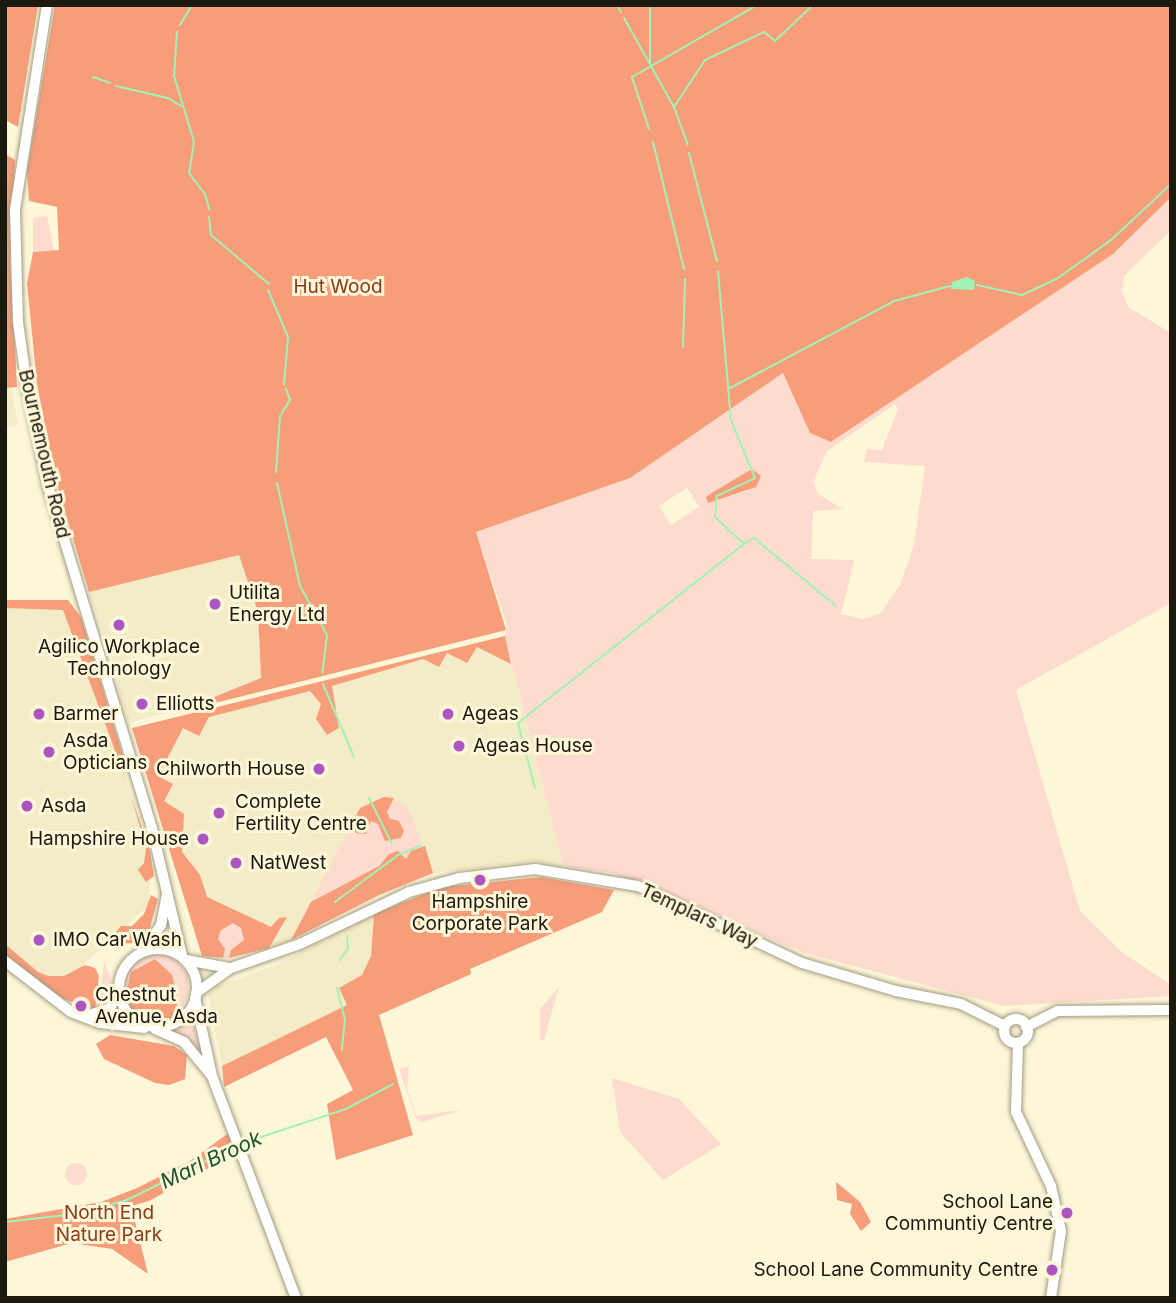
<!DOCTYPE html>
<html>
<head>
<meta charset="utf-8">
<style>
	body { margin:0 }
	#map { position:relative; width:1176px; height:1303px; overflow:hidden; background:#fdf6d9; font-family:Inter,sans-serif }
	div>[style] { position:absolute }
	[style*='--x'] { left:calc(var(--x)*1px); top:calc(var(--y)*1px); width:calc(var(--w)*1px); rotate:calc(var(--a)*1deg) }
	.built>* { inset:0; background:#f4ebc7 }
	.green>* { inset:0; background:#fddbce }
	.round { border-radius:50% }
	.forest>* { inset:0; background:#f89d7a }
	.water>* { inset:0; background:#a0f3b4 }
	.stream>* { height:2px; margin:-1px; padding:0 1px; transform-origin:1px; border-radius:1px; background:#a0f3b4 }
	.roads { filter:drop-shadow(0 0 2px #a29c81) drop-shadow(0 0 2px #a29c81) }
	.minor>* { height:10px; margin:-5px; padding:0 5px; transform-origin:5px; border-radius:5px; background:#fff }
	.minor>.ring { margin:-5px; padding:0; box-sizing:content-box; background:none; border:10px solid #fff; border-radius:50% }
	.dots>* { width:19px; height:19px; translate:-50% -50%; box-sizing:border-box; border:4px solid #fdf6d9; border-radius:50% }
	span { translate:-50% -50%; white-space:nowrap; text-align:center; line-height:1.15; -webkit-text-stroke:6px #fdf6d9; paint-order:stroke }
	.park-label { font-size:19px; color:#8c3b18 }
	.street-label { font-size:19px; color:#1c190f }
	.poi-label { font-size:19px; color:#1c190f }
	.left { translate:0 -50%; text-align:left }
	.right { translate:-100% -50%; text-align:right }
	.water-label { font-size:21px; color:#1a552d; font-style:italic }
	.frame { position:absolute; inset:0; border:7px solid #1c190f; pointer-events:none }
</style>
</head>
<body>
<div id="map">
	<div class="built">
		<i style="clip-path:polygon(11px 387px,18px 425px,5px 428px,5px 388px)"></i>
		<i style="clip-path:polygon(239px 554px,258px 612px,261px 679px,197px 704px,129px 723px,117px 685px,119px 671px,179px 652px,182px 643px,114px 664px,89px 592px)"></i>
		<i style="clip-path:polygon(5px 605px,70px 609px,151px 856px,149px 905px,59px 987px,5px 947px)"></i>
		<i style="clip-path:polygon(505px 636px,563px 866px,534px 861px,433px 873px,379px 895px,291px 940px,229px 958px,202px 956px,132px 728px)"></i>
		<i style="clip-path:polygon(374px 914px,371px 956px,362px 975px,339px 988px,347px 1005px,222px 1066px,208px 995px,215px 987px,274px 966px)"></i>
	</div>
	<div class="green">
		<i style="clip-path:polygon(evenodd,1171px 197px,1171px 230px,1124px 276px,1122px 291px,1128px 307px,1171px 333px,1171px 603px,1016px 690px,1080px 911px,1123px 953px,1171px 985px,1171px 996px,1004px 1006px,805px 953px,612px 873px,563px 866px,505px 636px,507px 625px,476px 532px,630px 478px,783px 373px,810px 432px,832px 442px,1113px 254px,1171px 197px,895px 404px,898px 409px,882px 450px,867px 449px,864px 462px,925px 466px,914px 545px,900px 585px,880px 614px,863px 619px,841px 614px,854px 560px,811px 559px,813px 511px,843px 509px,818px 494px,813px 482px,827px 451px,895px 404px,1171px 197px,752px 469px,748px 491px,708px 502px,713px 492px,752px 469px,1171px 197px,687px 488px,699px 507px,671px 525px,659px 506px,687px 488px)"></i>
		<i style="clip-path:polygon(47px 216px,54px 251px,33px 252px,33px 218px)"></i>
		<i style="clip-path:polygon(384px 797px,404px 804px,410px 812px,433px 873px,379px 895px,291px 940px,360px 808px)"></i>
		<i style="clip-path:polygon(233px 923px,241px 928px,244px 940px,231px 950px,229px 958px,223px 958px,225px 949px,218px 939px,221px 930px)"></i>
		<i style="clip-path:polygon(160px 952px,178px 961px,188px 976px,188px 995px,181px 1009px,172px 975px,143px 1024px,129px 1012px,124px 982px,131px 964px,142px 954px)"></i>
		<i style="clip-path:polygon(104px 961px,112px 982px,110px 997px,99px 1008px)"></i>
		<i style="clip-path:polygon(559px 987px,544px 1040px,540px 1040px,540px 1009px)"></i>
		<i style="clip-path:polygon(190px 1014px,200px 1045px,205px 1062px,171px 1031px)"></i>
		<i style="clip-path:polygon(409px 1066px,407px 1089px,416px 1116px,461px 1110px,422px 1122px,416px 1118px,399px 1069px)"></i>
		<i style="clip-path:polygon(612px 1078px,679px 1099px,721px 1144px,663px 1180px,620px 1132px)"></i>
		<i class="round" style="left:65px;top:1163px;width:22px;height:22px"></i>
	</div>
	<div class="forest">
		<i style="clip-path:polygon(6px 5px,38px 5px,18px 127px,7px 121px)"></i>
		<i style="clip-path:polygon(55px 5px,1171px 5px,1171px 197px,1113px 254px,831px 442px,810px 433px,783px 373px,630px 478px,476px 532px,506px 630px,199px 707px,197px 704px,261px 678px,258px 612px,239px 555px,89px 592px,56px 481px,37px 384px,27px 283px,33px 252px,59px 250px,57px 207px,29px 201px,27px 171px)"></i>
		<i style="clip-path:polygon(5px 154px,15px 160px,10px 261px,17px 387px,5px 388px)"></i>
		<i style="clip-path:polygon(752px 469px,761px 476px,756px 487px,708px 503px,706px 497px,713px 492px)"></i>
		<i style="clip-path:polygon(5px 600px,68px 600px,81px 617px,124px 760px,121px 764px,127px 783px,63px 610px,5px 608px)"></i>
		<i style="clip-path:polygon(505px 636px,511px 664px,477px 647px,467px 663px,447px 653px,439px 667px,423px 659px,332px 686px,339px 728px,327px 735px,316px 719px,321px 704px,310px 691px,209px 717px,199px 736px,183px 728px,158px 776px,173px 784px,164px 801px,184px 814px,182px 852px,200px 875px,207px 897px,271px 927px,279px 918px,287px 917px,269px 948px,229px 958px,231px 950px,244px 940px,241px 928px,233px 923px,221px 930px,218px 939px,225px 949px,223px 958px,202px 956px,132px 728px)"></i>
		<i style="clip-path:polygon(131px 795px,150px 852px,154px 876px,146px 882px,138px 870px,144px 863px,146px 849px)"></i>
		<i style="clip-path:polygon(384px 797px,394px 798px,387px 812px,390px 819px,399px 821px,404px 831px,401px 838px,385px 841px,378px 824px,371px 821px,366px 834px,347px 832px,360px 808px)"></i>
		<i style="clip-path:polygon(425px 846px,433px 873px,379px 895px,291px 940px,311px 902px,379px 866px,389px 854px,398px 851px,406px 859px,411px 851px)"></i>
		<i style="clip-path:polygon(541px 877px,614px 890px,602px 912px,470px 969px,471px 974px,379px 1015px,413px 1135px,336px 1160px,327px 1104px,353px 1090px,326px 1037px,224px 1087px,222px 1066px,347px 1005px,339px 988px,362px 975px,371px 956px,374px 914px,442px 887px)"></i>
		<i style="clip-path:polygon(151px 895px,158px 899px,148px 934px,137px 943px,112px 944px,109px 940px,121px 926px,132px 926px,144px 914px)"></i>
		<i style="clip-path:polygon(5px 944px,38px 972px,48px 976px,64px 976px,85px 965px,95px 968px,99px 976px,95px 1009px,53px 996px,5px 958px)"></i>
		<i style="clip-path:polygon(155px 959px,172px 975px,181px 1009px,166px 1023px,143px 1024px,129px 1008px,127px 990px,131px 972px)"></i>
		<i style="clip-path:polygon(110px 1035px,174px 1046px,187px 1055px,185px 1079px,169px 1085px,155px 1083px,104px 1059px,96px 1044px)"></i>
		<i style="clip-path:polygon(230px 1132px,236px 1153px,149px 1201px,131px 1206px,148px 1274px,112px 1249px,72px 1243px,5px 1262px,5px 1219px,101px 1202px,137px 1188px,190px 1161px)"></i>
		<i style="clip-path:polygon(836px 1182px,860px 1202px,871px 1222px,861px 1231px,850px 1214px,852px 1204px,837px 1200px)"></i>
	</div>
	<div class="water">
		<i style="clip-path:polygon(967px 277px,975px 281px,974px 290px,951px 289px,952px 282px)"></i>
	</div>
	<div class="stream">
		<i style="--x:617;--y:5;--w:8;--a:60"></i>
		<i style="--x:624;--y:18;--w:102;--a:60.7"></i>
		<i style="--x:674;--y:107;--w:40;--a:69.8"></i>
		<i style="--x:180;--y:25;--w:23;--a:-59"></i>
		<i style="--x:177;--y:32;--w:44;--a:93.9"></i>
		<i style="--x:174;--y:76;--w:69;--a:73.1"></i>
		<i style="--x:194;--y:142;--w:31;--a:99"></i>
		<i style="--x:189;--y:173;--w:26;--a:53"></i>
		<i style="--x:205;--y:194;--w:16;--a:75"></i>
		<i style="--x:650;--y:64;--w:59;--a:-90"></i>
		<i style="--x:93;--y:77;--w:18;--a:19"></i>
		<i style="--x:116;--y:86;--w:53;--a:13"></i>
		<i style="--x:168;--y:98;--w:15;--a:32"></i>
		<i style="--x:674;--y:107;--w:56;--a:-56.6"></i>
		<i style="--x:705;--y:60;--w:65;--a:-25.4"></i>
		<i style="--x:764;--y:32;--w:14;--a:39"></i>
		<i style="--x:775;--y:41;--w:52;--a:-43.5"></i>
		<i style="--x:649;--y:129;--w:55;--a:-108.1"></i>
		<i style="--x:632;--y:77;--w:144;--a:-29.9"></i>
		<i style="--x:653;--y:142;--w:131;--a:76.3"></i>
		<i style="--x:689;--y:153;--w:112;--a:75.5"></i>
		<i style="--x:209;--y:217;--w:18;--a:84"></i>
		<i style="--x:211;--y:235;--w:76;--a:40.2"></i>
		<i style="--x:977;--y:285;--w:46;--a:12.5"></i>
		<i style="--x:1022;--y:295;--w:40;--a:-25"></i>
		<i style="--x:1058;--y:278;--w:65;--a:-35.6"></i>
		<i style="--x:1111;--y:240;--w:82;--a:-43"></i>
		<i style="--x:268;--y:290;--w:51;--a:66.9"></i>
		<i style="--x:288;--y:337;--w:48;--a:94.8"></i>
		<i style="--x:683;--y:347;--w:68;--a:-88.3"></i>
		<i style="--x:730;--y:388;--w:186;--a:-27.9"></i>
		<i style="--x:894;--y:301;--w:58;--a:-15"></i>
		<i style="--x:276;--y:472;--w:56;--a:-85.9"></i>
		<i style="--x:280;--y:416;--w:19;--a:-58"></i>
		<i style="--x:290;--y:400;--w:12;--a:-110"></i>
		<i style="--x:277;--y:483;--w:106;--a:77.4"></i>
		<i style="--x:300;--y:586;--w:56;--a:61.1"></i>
		<i style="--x:327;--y:635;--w:38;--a:97"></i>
		<i style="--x:744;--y:544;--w:12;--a:-31"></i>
		<i style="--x:754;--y:538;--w:105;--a:39.6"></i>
		<i style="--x:323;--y:684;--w:79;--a:67"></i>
		<i style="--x:535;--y:788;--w:67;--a:-104.7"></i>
		<i style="--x:518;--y:723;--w:288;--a:-38.4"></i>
		<i style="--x:744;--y:544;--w:40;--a:-137"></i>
		<i style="--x:715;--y:517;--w:21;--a:-85"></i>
		<i style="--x:717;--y:496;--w:42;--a:-25.3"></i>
		<i style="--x:755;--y:478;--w:63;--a:-112.5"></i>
		<i style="--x:731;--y:420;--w:149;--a:-95"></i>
		<i style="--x:369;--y:798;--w:51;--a:63.4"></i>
		<i style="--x:335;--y:902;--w:79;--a:-36.7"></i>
		<i style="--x:398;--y:855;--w:24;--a:-22"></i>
		<i style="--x:340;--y:960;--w:14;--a:-56"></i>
		<i style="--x:348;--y:948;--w:12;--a:-95"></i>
		<i style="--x:337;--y:988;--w:32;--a:76"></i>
		<i style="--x:345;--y:1019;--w:31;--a:96"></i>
		<i style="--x:243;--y:1143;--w:108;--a:-18.3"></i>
		<i style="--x:346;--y:1109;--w:53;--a:-28"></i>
		<i style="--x:5;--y:1222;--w:71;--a:-6.4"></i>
		<i style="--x:76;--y:1214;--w:53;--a:-15.4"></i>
		<i style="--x:127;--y:1200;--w:119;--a:-26.4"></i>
	</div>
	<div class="roads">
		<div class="minor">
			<i style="--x:47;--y:5;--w:207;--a:98.9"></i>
			<i style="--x:15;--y:210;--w:112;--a:88.5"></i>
			<i style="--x:18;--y:322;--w:66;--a:82.1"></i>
			<i style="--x:27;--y:387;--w:101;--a:78"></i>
			<i style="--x:48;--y:486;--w:358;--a:73.1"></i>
			<i style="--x:152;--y:829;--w:130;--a:76.7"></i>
			<i class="ring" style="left:119px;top:949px;width:68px;height:68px"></i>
			<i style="--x:143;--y:950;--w:31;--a:-54"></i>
			<i style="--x:161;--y:925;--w:32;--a:-79"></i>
			<i style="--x:186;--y:960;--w:44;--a:10.5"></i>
			<i style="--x:5;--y:961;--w:83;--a:37.7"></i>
			<i style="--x:71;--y:1012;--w:31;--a:21"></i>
			<i style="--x:100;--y:1023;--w:45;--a:6.3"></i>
			<i style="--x:196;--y:993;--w:43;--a:-35.5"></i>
			<i style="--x:231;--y:968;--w:73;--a:-19.2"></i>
			<i style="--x:300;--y:944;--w:121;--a:-25.5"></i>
			<i style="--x:409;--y:892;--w:53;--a:-15.4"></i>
			<i style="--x:460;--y:878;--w:76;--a:-6.8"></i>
			<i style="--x:535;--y:869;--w:104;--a:9.4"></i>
			<i style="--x:638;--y:886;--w:181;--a:25.2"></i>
			<i style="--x:802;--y:963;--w:98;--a:16.6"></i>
			<i style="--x:896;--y:991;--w:66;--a:11.3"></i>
			<i style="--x:961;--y:1004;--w:49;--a:26.6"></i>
			<i style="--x:195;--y:998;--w:80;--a:77.7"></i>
			<i style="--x:212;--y:1076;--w:237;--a:69.3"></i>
			<i style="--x:86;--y:1016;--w:25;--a:-18"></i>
			<i style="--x:110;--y:1008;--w:20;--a:-60"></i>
			<i class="ring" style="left:1004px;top:1019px;width:14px;height:14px"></i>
			<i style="--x:1026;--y:1027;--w:36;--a:-27"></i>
			<i style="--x:1058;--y:1011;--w:113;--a:-0.5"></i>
			<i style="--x:155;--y:1029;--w:32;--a:24"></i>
			<i style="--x:184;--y:1042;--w:44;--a:50.5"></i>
			<i style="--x:1018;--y:1043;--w:69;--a:91.7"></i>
			<i style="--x:1016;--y:1112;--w:82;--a:64.7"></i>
			<i style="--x:1051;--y:1186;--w:46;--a:77.5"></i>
			<i style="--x:1061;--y:1231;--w:68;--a:98.5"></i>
		</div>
	</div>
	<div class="dots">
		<i style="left:215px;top:604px;background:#ac54c0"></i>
		<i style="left:119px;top:625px;background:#ac54c0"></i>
		<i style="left:142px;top:704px;background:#ac54c0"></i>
		<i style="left:39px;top:714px;background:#ac54c0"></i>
		<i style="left:448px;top:714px;background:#ac54c0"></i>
		<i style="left:459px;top:746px;background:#ac54c0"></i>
		<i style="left:49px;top:752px;background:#ac54c0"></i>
		<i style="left:319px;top:769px;background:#ac54c0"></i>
		<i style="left:27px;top:806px;background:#ac54c0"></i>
		<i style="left:219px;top:813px;background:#ac54c0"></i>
		<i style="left:203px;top:839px;background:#ac54c0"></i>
		<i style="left:236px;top:863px;background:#ac54c0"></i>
		<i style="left:480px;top:880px;background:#ac54c0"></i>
		<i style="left:39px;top:940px;background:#ac54c0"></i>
		<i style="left:81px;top:1006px;background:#ac54c0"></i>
		<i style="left:1067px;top:1213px;background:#ac54c0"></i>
		<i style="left:1052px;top:1270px;background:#ac54c0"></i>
	</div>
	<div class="park-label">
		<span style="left:338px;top:287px">Hut Wood</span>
		<span style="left:109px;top:1224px">North End<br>Nature Park</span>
	</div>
	<div class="street-label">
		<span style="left:44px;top:454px;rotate:77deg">Bournemouth Road</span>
		<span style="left:699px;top:916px;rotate:25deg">Templars Way</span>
	</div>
	<div class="poi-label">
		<span class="left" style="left:229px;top:604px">Utilita<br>Energy Ltd</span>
		<span style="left:119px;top:658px">Agilico Workplace<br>Technology</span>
		<span class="left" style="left:156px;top:704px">Elliotts</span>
		<span class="left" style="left:53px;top:714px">Barmer</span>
		<span class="left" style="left:462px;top:714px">Ageas</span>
		<span class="left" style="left:63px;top:752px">Asda<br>Opticians</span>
		<span class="left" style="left:473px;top:746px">Ageas House</span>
		<span class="right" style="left:305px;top:769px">Chilworth House</span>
		<span class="left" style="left:235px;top:813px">Complete<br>Fertility Centre</span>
		<span class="left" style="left:41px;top:806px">Asda</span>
		<span class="right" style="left:189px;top:839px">Hampshire House</span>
		<span class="left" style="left:250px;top:863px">NatWest</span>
		<span style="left:480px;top:913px">Hampshire<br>Corporate Park</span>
		<span class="left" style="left:53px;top:940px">IMO Car Wash</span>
		<span class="left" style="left:95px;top:1006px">Chestnut<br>Avenue, Asda</span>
		<span class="right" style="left:1053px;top:1213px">School Lane<br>Communtiy Centre</span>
		<span class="right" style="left:1038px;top:1270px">School Lane Community Centre</span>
	</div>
	<div class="water-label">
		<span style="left:211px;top:1160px;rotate:-25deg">Marl Brook</span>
	</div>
	<div class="frame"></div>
</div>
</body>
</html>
